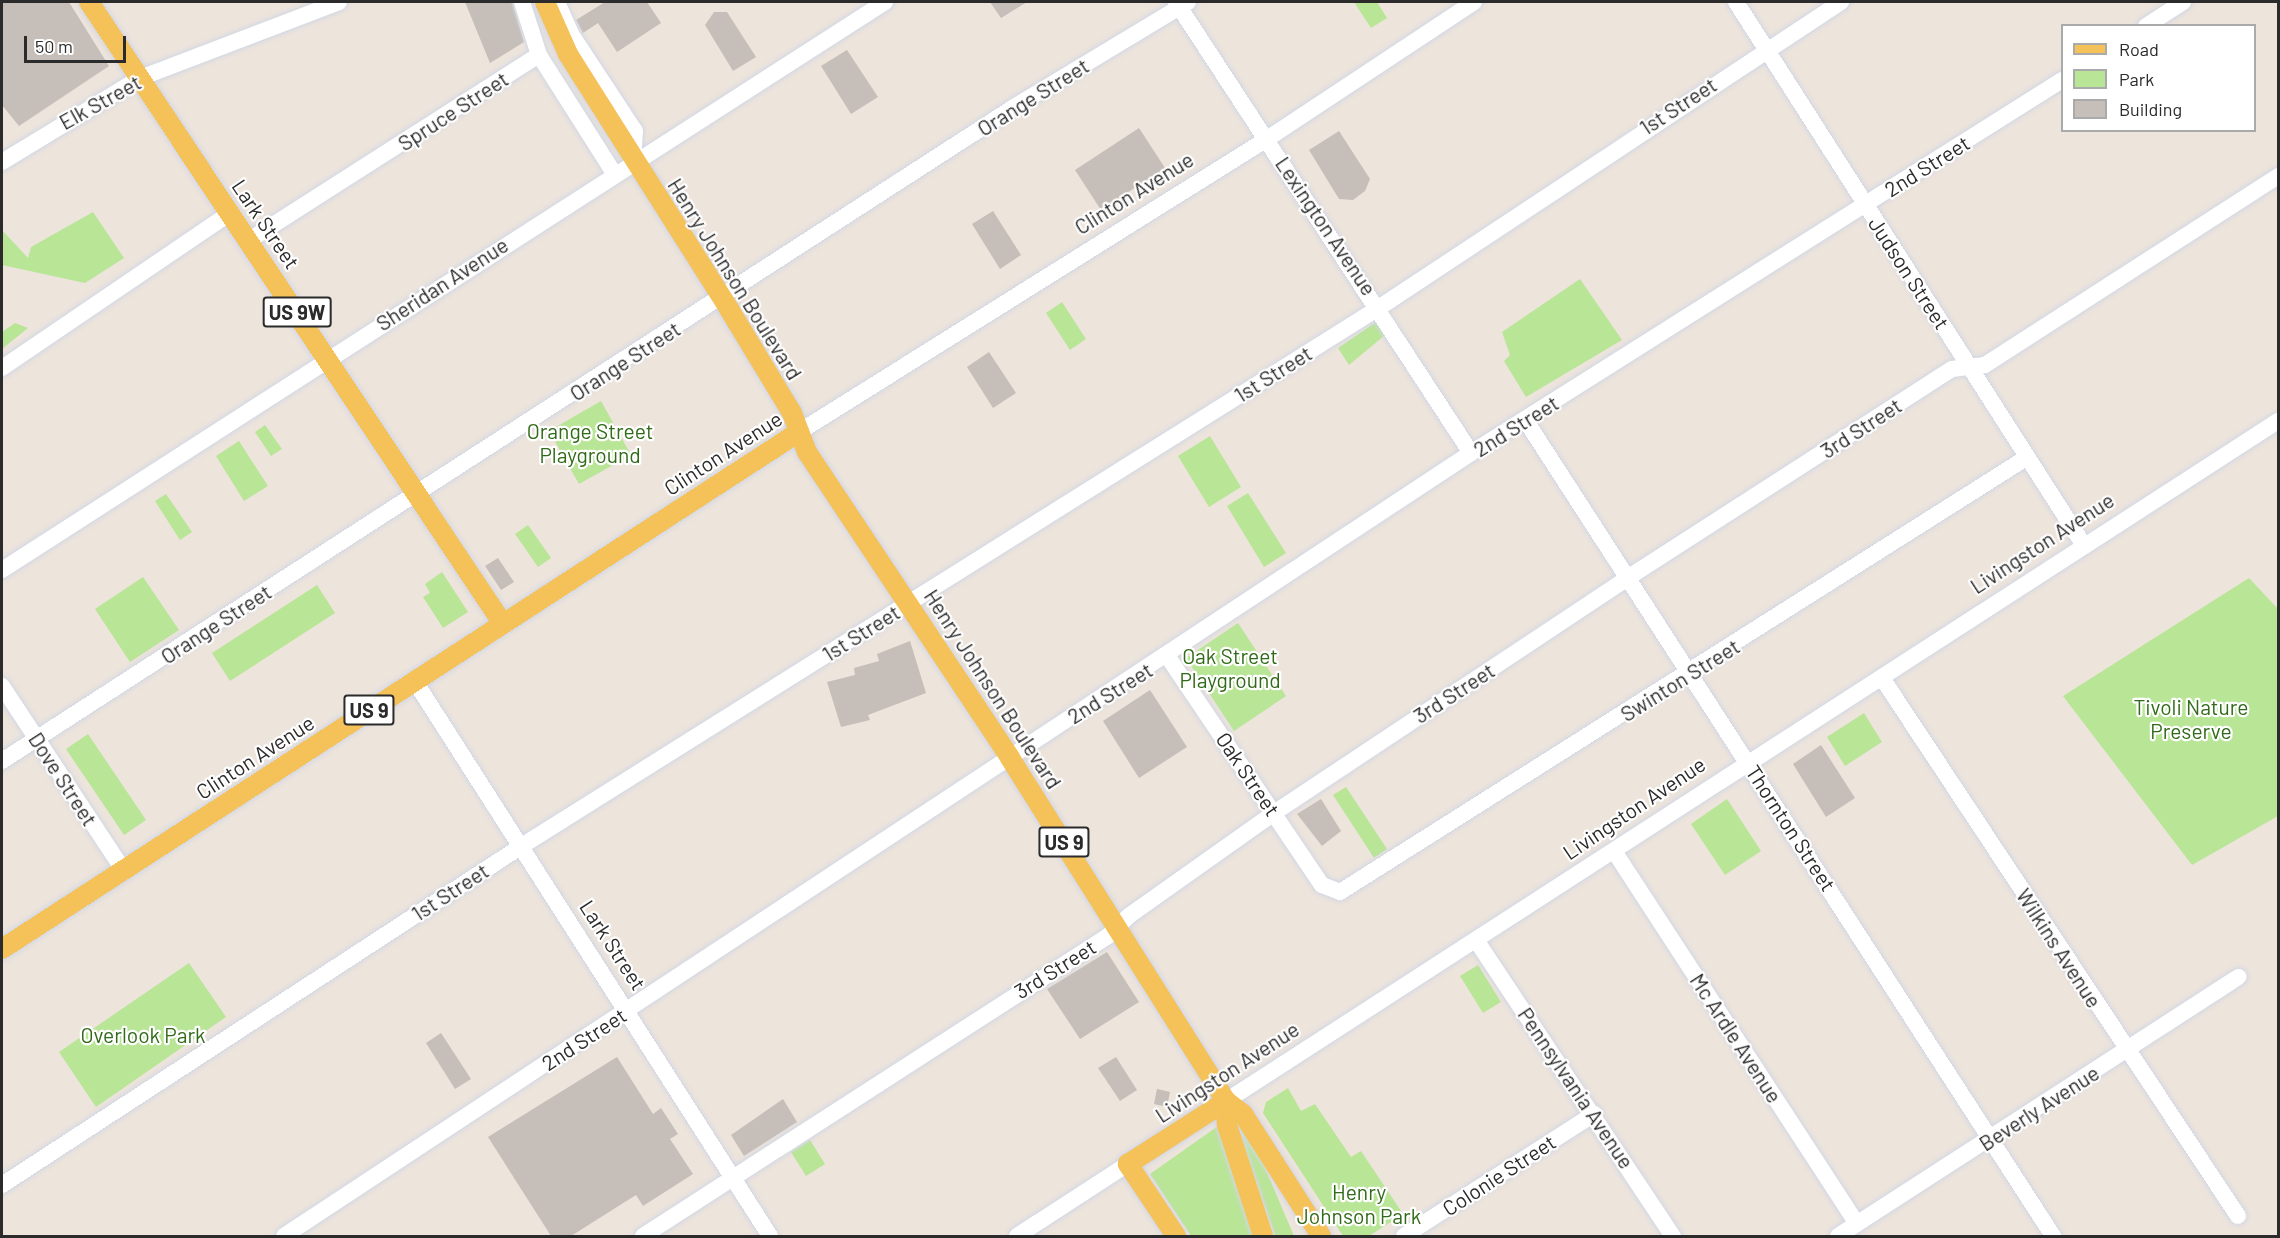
<!DOCTYPE html>
<html>
<head>
<meta charset="utf-8">
<style>
	body { margin:0 }
	#map { position:relative; width:2280px; height:1238px; overflow:hidden; background:#ede4dc; font-family:Barlow,sans-serif }
	div>[style] { position:absolute }
	[style*='--x'] { left:calc(var(--x)*1px); top:calc(var(--y)*1px); width:calc(var(--w)*1px); rotate:calc(var(--a)*1deg) }
	.green>* { inset:0; background:#b9e597 }
	.building>* { inset:0; background:#c5beb9 }
	.roads { filter:drop-shadow(0 0 2px #d1d7e4) drop-shadow(0 0 2px #d1d7e4) }
	.minor>* { height:16px; margin:-8px; padding:0 8px; transform-origin:8px; border-radius:8px; background:#fff }
	.major>* { height:20px; margin:-10px; padding:0 10px; transform-origin:10px; border-radius:10px; background:#f5c159 }
	span { translate:-50% -50%; white-space:nowrap; text-align:center; line-height:1.15; -webkit-text-stroke:4.5px #fff; paint-order:stroke }
	.shield-label span { padding:2px 4px; background:#fff; border:2px solid; border-radius:4px; -webkit-text-stroke-width:0 }
	.shield-label { font-size:20px; color:#2b2b2b; font-weight:700 }
	.street-label { font-size:21px; color:#2b2b2b }
	.park-label { font-size:21px; color:#316a18 }
	.frame { position:absolute; inset:0; border:3px solid #2b2b2b; pointer-events:none }
	.legend { position:absolute; left:2061px; top:24px; width:195px; height:108px; box-sizing:border-box; background:#fff; border:2px solid #aaa; margin:0; padding:8px 10px; list-style:none; font-size:18px; color:#2b2b2b }
	.legend li { display:flex; align-items:center; gap:12px; height:30px }
	.legend b { width:30px; border:2px solid #aaa }
	.scale { position:absolute; left:24px; top:36px; width:102px; height:27px; box-sizing:border-box; border:3px solid #2b2b2b; border-top:0; padding-left:8px; font-size:18px; line-height:21px; white-space:nowrap; color:#2b2b2b; -webkit-text-stroke:4px #fff; paint-order:stroke }
</style>
</head>
<body>
<div id="map">
	<div class="green">
		<i style="clip-path:polygon(1354px 2px,1377px 2px,1387px 18px,1371px 28px)"></i>
		<i style="clip-path:polygon(93px 212px,124px 258px,85px 283px,2px 265px,2px 230px,28px 258px,31px 247px)"></i>
		<i style="clip-path:polygon(1580px 279px,1622px 340px,1526px 397px,1504px 361px,1510px 355px,1502px 332px)"></i>
		<i style="clip-path:polygon(1062px 302px,1086px 339px,1070px 350px,1046px 313px)"></i>
		<i style="clip-path:polygon(1376px 322px,1385px 335px,1349px 365px,1338px 348px)"></i>
		<i style="clip-path:polygon(15px 323px,28px 328px,2px 349px,2px 332px)"></i>
		<i style="clip-path:polygon(601px 401px,631px 455px,579px 484px,549px 431px)"></i>
		<i style="clip-path:polygon(265px 425px,282px 449px,271px 456px,255px 432px)"></i>
		<i style="clip-path:polygon(1210px 436px,1241px 487px,1209px 507px,1178px 456px)"></i>
		<i style="clip-path:polygon(239px 441px,268px 486px,244px 501px,216px 456px)"></i>
		<i style="clip-path:polygon(1248px 493px,1286px 553px,1264px 567px,1227px 506px)"></i>
		<i style="clip-path:polygon(166px 494px,192px 532px,180px 540px,155px 501px)"></i>
		<i style="clip-path:polygon(528px 525px,551px 558px,538px 567px,515px 534px)"></i>
		<i style="clip-path:polygon(442px 572px,468px 612px,443px 628px,423px 597px,430px 593px,425px 584px)"></i>
		<i style="clip-path:polygon(143px 577px,179px 630px,130px 662px,95px 609px)"></i>
		<i style="clip-path:polygon(2249px 578px,2278px 609px,2278px 816px,2192px 865px,2063px 696px)"></i>
		<i style="clip-path:polygon(317px 585px,335px 613px,230px 681px,212px 653px)"></i>
		<i style="clip-path:polygon(1238px 623px,1286px 696px,1234px 731px,1186px 658px)"></i>
		<i style="clip-path:polygon(1864px 713px,1882px 742px,1845px 766px,1827px 737px)"></i>
		<i style="clip-path:polygon(88px 734px,146px 820px,124px 835px,66px 749px)"></i>
		<i style="clip-path:polygon(1346px 787px,1387px 849px,1374px 858px,1333px 795px)"></i>
		<i style="clip-path:polygon(1727px 799px,1761px 851px,1725px 875px,1691px 824px)"></i>
		<i style="clip-path:polygon(189px 963px,226px 1017px,96px 1107px,59px 1052px)"></i>
		<i style="clip-path:polygon(1478px 965px,1501px 1002px,1483px 1013px,1460px 976px)"></i>
		<i style="clip-path:polygon(1288px 1088px,1301px 1111px,1315px 1104px,1351px 1157px,1361px 1151px,1403px 1214px,1369px 1236px,1343px 1236px,1263px 1113px,1266px 1102px)"></i>
		<i style="clip-path:polygon(1240px 1121px,1263px 1163px,1294px 1236px,1275px 1236px,1236px 1123px)"></i>
		<i style="clip-path:polygon(1218px 1126px,1255px 1236px,1191px 1236px,1150px 1174px)"></i>
		<i style="clip-path:polygon(810px 1140px,825px 1164px,806px 1176px,791px 1152px)"></i>
	</div>
	<div class="building">
		<i style="clip-path:polygon(2px 2px,69px 2px,109px 66px,19px 126px,2px 105px)"></i>
		<i style="clip-path:polygon(465px 2px,512px 2px,524px 42px,490px 63px)"></i>
		<i style="clip-path:polygon(605px 2px,647px 2px,661px 23px,617px 52px,598px 23px,583px 33px,576px 20px)"></i>
		<i style="clip-path:polygon(990px 2px,1027px 2px,1001px 18px)"></i>
		<i style="clip-path:polygon(714px 12px,727px 12px,756px 57px,733px 71px,705px 25px)"></i>
		<i style="clip-path:polygon(847px 50px,878px 97px,851px 114px,821px 66px)"></i>
		<i style="clip-path:polygon(1139px 128px,1165px 168px,1101px 210px,1075px 170px)"></i>
		<i style="clip-path:polygon(1339px 131px,1370px 179px,1365px 191px,1353px 200px,1339px 199px,1309px 150px)"></i>
		<i style="clip-path:polygon(993px 211px,1021px 255px,1000px 269px,972px 224px)"></i>
		<i style="clip-path:polygon(989px 352px,1016px 393px,993px 408px,967px 367px)"></i>
		<i style="clip-path:polygon(498px 558px,514px 582px,501px 590px,485px 566px)"></i>
		<i style="clip-path:polygon(910px 641px,926px 693px,868px 715px,870px 720px,841px 727px,827px 682px,855px 675px,854px 668px,879px 661px,877px 654px)"></i>
		<i style="clip-path:polygon(1150px 690px,1187px 747px,1139px 778px,1103px 721px)"></i>
		<i style="clip-path:polygon(1821px 745px,1855px 798px,1826px 817px,1793px 764px)"></i>
		<i style="clip-path:polygon(1321px 799px,1341px 831px,1322px 846px,1297px 814px)"></i>
		<i style="clip-path:polygon(1107px 952px,1139px 1002px,1080px 1039px,1047px 989px)"></i>
		<i style="clip-path:polygon(441px 1033px,471px 1079px,455px 1089px,426px 1043px)"></i>
		<i style="clip-path:polygon(617px 1057px,653px 1114px,661px 1108px,678px 1134px,670px 1139px,693px 1174px,643px 1206px,636px 1195px,571px 1236px,551px 1236px,488px 1137px)"></i>
		<i style="clip-path:polygon(1116px 1057px,1137px 1090px,1120px 1101px,1098px 1068px)"></i>
		<i style="clip-path:polygon(1157px 1089px,1170px 1092px,1167px 1107px,1154px 1104px)"></i>
		<i style="clip-path:polygon(783px 1099px,797px 1122px,744px 1156px,731px 1135px)"></i>
	</div>
	<div class="roads">
		<div class="minor">
			<i style="--x:522;--y:2;--w:56;--a:72.2"></i>
			<i style="--x:539;--y:55;--w:140;--a:57.6"></i>
			<i style="--x:557;--y:2;--w:35;--a:66"></i>
			<i style="--x:571;--y:34;--w:116;--a:56.6"></i>
			<i style="--x:635;--y:131;--w:31;--a:94"></i>
			<i style="--x:1176;--y:2;--w:539;--a:56.81"></i>
			<i style="--x:1736;--y:2;--w:644;--a:57.37"></i>
			<i style="--x:2146;--y:26;--w:44;--a:-33"></i>
			<i style="--x:2;--y:162;--w:162;--a:-31.3"></i>
			<i style="--x:140;--y:78;--w:213;--a:-20.9"></i>
			<i style="--x:248;--y:241;--w:345;--a:-32.6"></i>
			<i style="--x:2;--y:368;--w:276;--a:-34.2"></i>
			<i style="--x:1526;--y:421;--w:971;--a:57.11"></i>
			<i style="--x:799;--y:432;--w:552;--a:-32.05"></i>
			<i style="--x:1267;--y:139;--w:248;--a:-33.5"></i>
			<i style="--x:2;--y:570;--w:1050;--a:-32.75"></i>
			<i style="--x:1168;--y:657;--w:275;--a:56"></i>
			<i style="--x:1322;--y:885;--w:19;--a:21"></i>
			<i style="--x:1340;--y:892;--w:812;--a:-32.32"></i>
			<i style="--x:1882;--y:678;--w:645;--a:56.51"></i>
			<i style="--x:414;--y:680;--w:660;--a:57.37"></i>
			<i style="--x:2;--y:686;--w:222;--a:56.6"></i>
			<i style="--x:2;--y:761;--w:1205;--a:-32.87"></i>
			<i style="--x:1014;--y:107;--w:203;--a:-31.1"></i>
			<i style="--x:1614;--y:851;--w:445;--a:56.9"></i>
			<i style="--x:1476;--y:940;--w:356;--a:56.4"></i>
			<i style="--x:1226;--y:1101;--w:1253;--a:-32.88"></i>
			<i style="--x:2;--y:1185;--w:619;--a:-33.12"></i>
			<i style="--x:520;--y:847;--w:1015;--a:-32.12"></i>
			<i style="--x:1380;--y:307;--w:553;--a:-33.49"></i>
			<i style="--x:284;--y:1236;--w:1422;--a:-33.41"></i>
			<i style="--x:1471;--y:453;--w:699;--a:-32.26"></i>
			<i style="--x:643;--y:1236;--w:553;--a:-32.83"></i>
			<i style="--x:1108;--y:936;--w:30;--a:-44"></i>
			<i style="--x:1130;--y:915;--w:176;--a:-35.3"></i>
			<i style="--x:1274;--y:813;--w:426;--a:-33.6"></i>
			<i style="--x:1629;--y:577;--w:384;--a:-32.8"></i>
			<i style="--x:1952;--y:369;--w:33;--a:-7"></i>
			<i style="--x:1985;--y:365;--w:349;--a:-32.8"></i>
			<i style="--x:1017;--y:1236;--w:132;--a:-33"></i>
			<i style="--x:1404;--y:1236;--w:226;--a:-32.7"></i>
			<i style="--x:1838;--y:1236;--w:477;--a:-32.9"></i>
		</div>
		<div class="major">
			<i style="--x:89;--y:2;--w:747;--a:56.35"></i>
			<i style="--x:545;--y:2;--w:57;--a:66.1"></i>
			<i style="--x:568;--y:54;--w:302;--a:57.7"></i>
			<i style="--x:729;--y:309;--w:122;--a:58.8"></i>
			<i style="--x:792;--y:413;--w:42;--a:69"></i>
			<i style="--x:807;--y:452;--w:367;--a:56.4"></i>
			<i style="--x:1010;--y:758;--w:405;--a:57.8"></i>
			<i style="--x:1226;--y:1101;--w:21;--a:37"></i>
			<i style="--x:1243;--y:1114;--w:145;--a:57.4"></i>
			<i style="--x:2;--y:949;--w:950;--a:-32.97"></i>
			<i style="--x:1226;--y:1101;--w:24;--a:88"></i>
			<i style="--x:1227;--y:1125;--w:117;--a:72"></i>
			<i style="--x:1176;--y:1236;--w:87;--a:-123.7"></i>
			<i style="--x:1128;--y:1164;--w:117;--a:-32.7"></i>
		</div>
	</div>
	<div class="shield-label">
		<span style="left:297px;top:312px">US 9W</span>
		<span style="left:369px;top:710px">US 9</span>
		<span style="left:1064px;top:842px">US 9</span>
	</div>
	<div class="street-label">
		<span style="left:1033px;top:97px;rotate:-32deg">Orange Street</span>
		<span style="left:100px;top:102px;rotate:-29deg">Elk Street</span>
		<span style="left:1678px;top:106px;rotate:-33deg">1st Street</span>
		<span style="left:453px;top:111px;rotate:-33deg">Spruce Street</span>
		<span style="left:1927px;top:166px;rotate:-32deg">2nd Street</span>
		<span style="left:1134px;top:193px;rotate:-32deg">Clinton Avenue</span>
		<span style="left:266px;top:224px;rotate:56deg">Lark Street</span>
		<span style="left:1326px;top:226px;rotate:56deg">Lexington Avenue</span>
		<span style="left:1909px;top:273px;rotate:57deg">Judson Street</span>
		<span style="left:735px;top:279px;rotate:58deg">Henry Johnson Boulevard</span>
		<span style="left:442px;top:284px;rotate:-33deg">Sheridan Avenue</span>
		<span style="left:625px;top:361px;rotate:-33deg">Orange Street</span>
		<span style="left:1273px;top:374px;rotate:-32deg">1st Street</span>
		<span style="left:1516px;top:426px;rotate:-32deg">2nd Street</span>
		<span style="left:1861px;top:428px;rotate:-33deg">3rd Street</span>
		<span style="left:723px;top:453px;rotate:-33deg">Clinton Avenue</span>
		<span style="left:2042px;top:543px;rotate:-33deg">Livingston Avenue</span>
		<span style="left:216px;top:624px;rotate:-33deg">Orange Street</span>
		<span style="left:861px;top:633px;rotate:-32deg">1st Street</span>
		<span style="left:1680px;top:680px;rotate:-32deg">Swinton Street</span>
		<span style="left:993px;top:689px;rotate:57deg">Henry Johnson Boulevard</span>
		<span style="left:1110px;top:693px;rotate:-32deg">2nd Street</span>
		<span style="left:1454px;top:693px;rotate:-33deg">3rd Street</span>
		<span style="left:255px;top:757px;rotate:-33deg">Clinton Avenue</span>
		<span style="left:1248px;top:774px;rotate:56deg">Oak Street</span>
		<span style="left:63px;top:779px;rotate:57deg">Dove Street</span>
		<span style="left:1634px;top:808px;rotate:-34deg">Livingston Avenue</span>
		<span style="left:1791px;top:828px;rotate:57deg">Thornton Street</span>
		<span style="left:450px;top:892px;rotate:-33deg">1st Street</span>
		<span style="left:613px;top:945px;rotate:57deg">Lark Street</span>
		<span style="left:2059px;top:948px;rotate:57deg">Wilkins Avenue</span>
		<span style="left:1055px;top:969px;rotate:-32deg">3rd Street</span>
		<span style="left:1736px;top:1038px;rotate:57deg">Mc Ardle Avenue</span>
		<span style="left:584px;top:1039px;rotate:-33deg">2nd Street</span>
		<span style="left:1227px;top:1072px;rotate:-33deg">Livingston Avenue</span>
		<span style="left:1576px;top:1088px;rotate:56deg">Pennsylvania Avenue</span>
		<span style="left:2039px;top:1108px;rotate:-33deg">Beverly Avenue</span>
		<span style="left:1499px;top:1175px;rotate:-33deg">Colonie Street</span>
	</div>
	<div class="park-label">
		<span style="left:590px;top:443px">Orange Street<br>Playground</span>
		<span style="left:1230px;top:668px">Oak Street<br>Playground</span>
		<span style="left:2191px;top:719px">Tivoli Nature<br>Preserve</span>
		<span style="left:143px;top:1035px">Overlook Park</span>
		<span style="left:1359px;top:1204px">Henry<br>Johnson Park</span>
	</div>
	<div class="frame"></div>
	<ul class="legend">
	<li><b style="height:8px;background:#f5c159"></b>Road</li>
	<li><b style="height:16px;background:#b9e597"></b>Park</li>
	<li><b style="height:16px;background:#c5beb9"></b>Building</li>
	</ul>
	<div class="scale">50 m</div>
</div>
</body>
</html>
